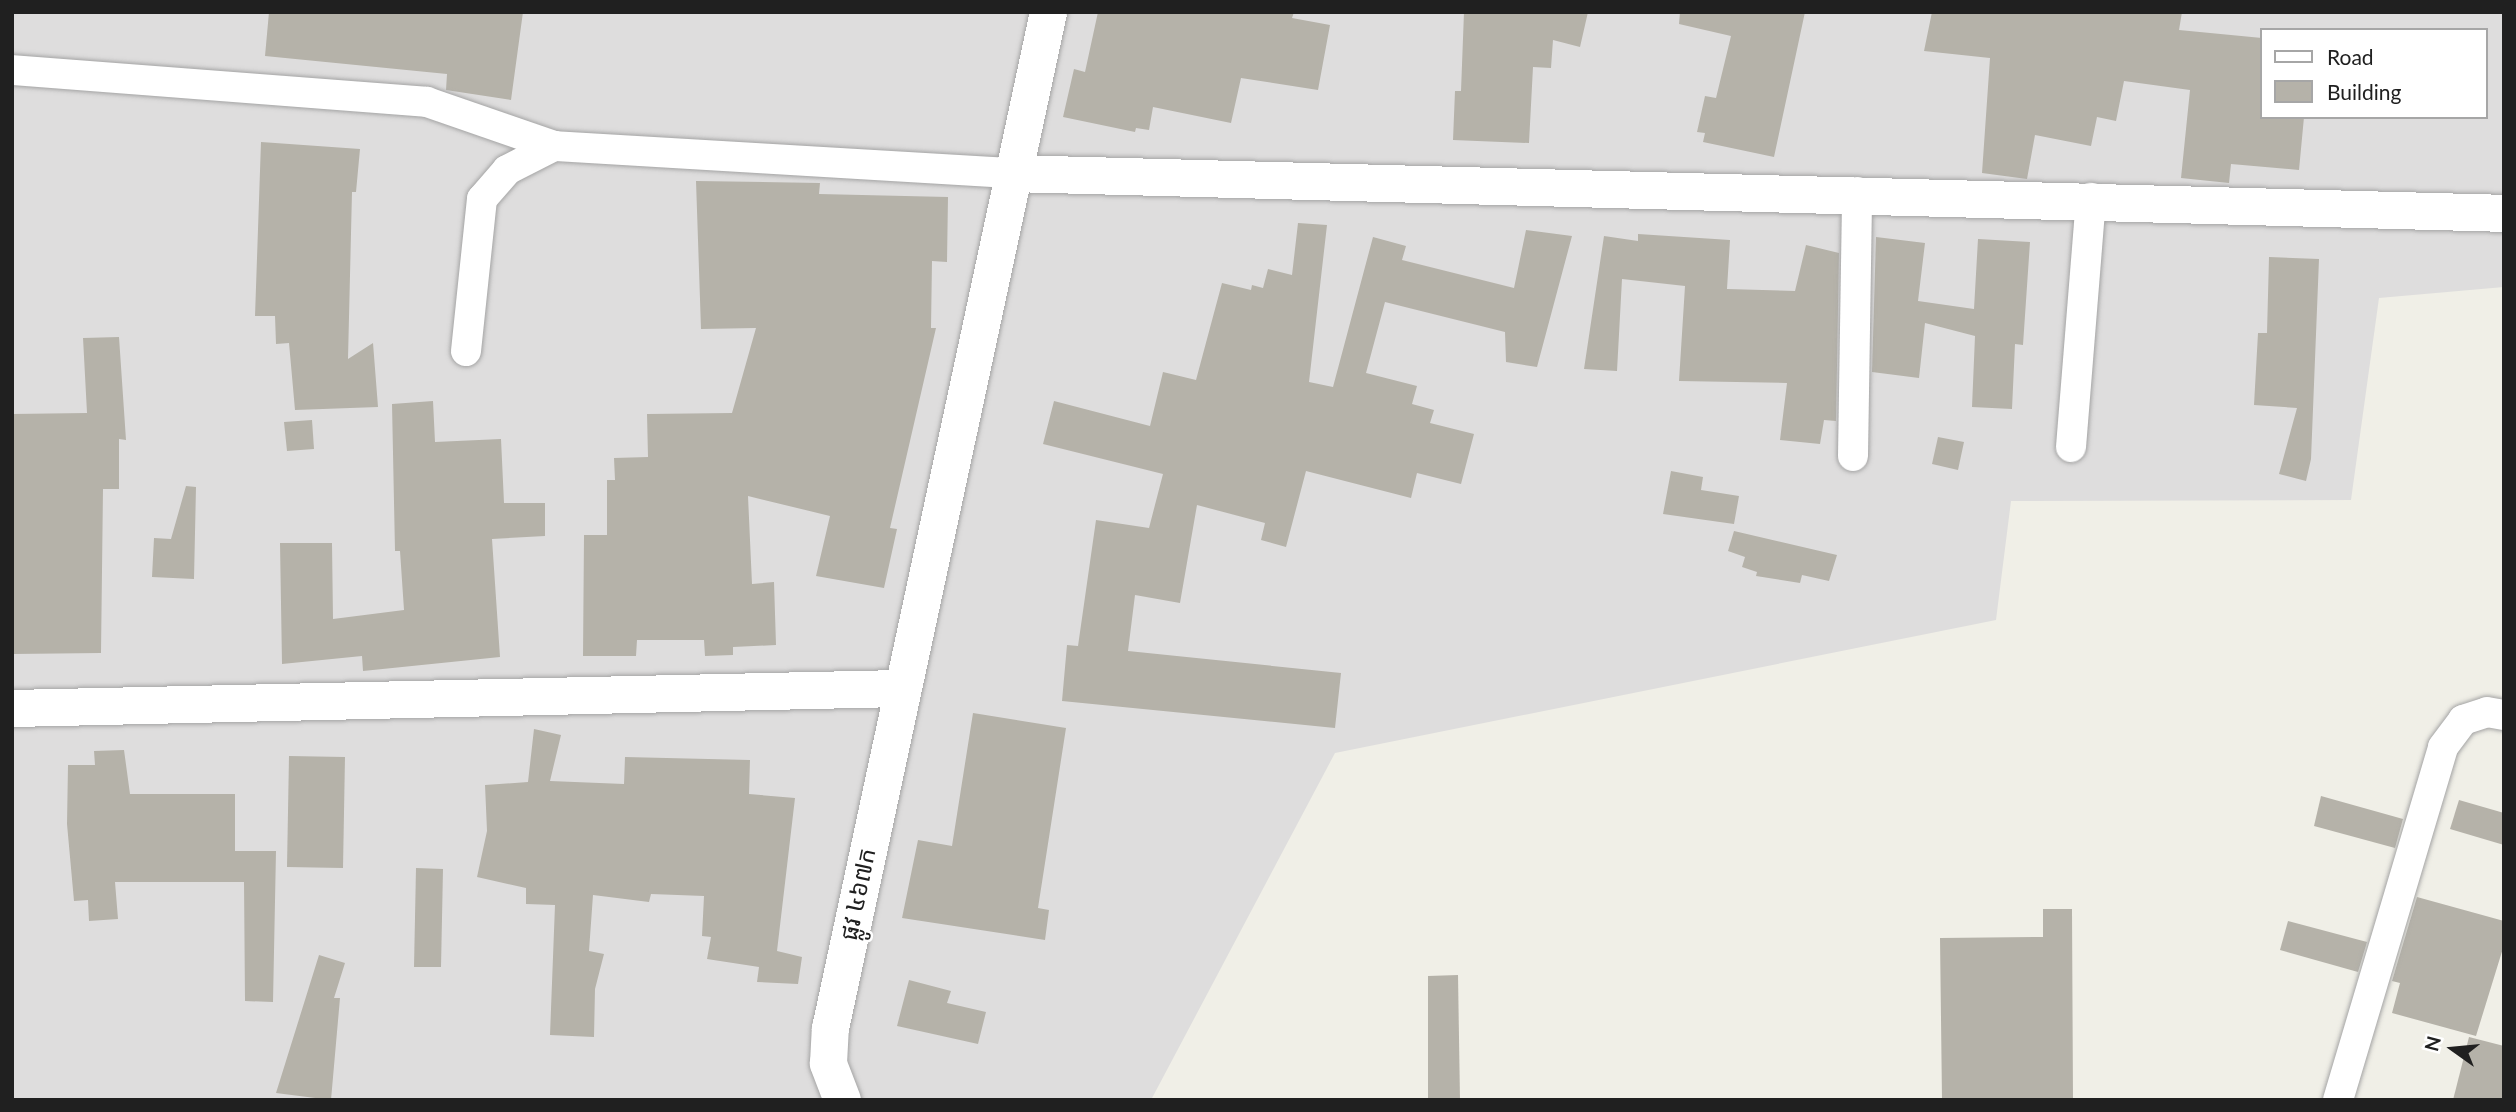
<!DOCTYPE html>
<html>
<head>
<meta charset="utf-8">
<style>
	body { margin:0 }
	#map { position:relative; width:2516px; height:1112px; overflow:hidden; background:#f0efe7; font-family:Lato,"Noto Sans Khmer",sans-serif }
	div>[style] { position:absolute }
	[style*='--x'] { left:calc(var(--x)*1px); top:calc(var(--y)*1px); width:calc(var(--w)*1px); rotate:calc(var(--a)*1deg) }
	.residential>* { inset:0; background:#dedddd }
	.building>* { inset:0; background:#b5b2a9 }
	.roads { filter:drop-shadow(0 0 2px #a4a4a4) drop-shadow(0 0 2px #a4a4a4) }
	.minor>* { height:30px; margin:-15px; padding:0 15px; transform-origin:15px; border-radius:15px; background:#fff }
	.tertiary>* { height:37px; margin:-18.5px; padding:0 18.5px; transform-origin:18.5px; border-radius:18.5px; background:#fff }
	span { translate:-50% -50%; white-space:nowrap; text-align:center; line-height:1.15; -webkit-text-stroke:5px #fff; paint-order:stroke }
	.street-label { font-size:24px; color:#202020 }
	.frame { position:absolute; inset:0; border:14px solid #202020; pointer-events:none }
	.legend { position:absolute; left:2260px; top:28px; width:228px; height:91px; box-sizing:border-box; background:#fff; border:2px solid #a6a6a6; margin:0; padding:9px 12px; list-style:none; font-size:21px; color:#202020 }
	.legend li { display:flex; align-items:center; gap:14px; height:35px }
	.legend b { width:35px; border:2px solid #a6a6a6 }
	.north { position:absolute; left:2418px; top:1014px; width:70px; height:70px; -webkit-text-stroke:5px #fff; paint-order:stroke; rotate:285deg; font-size:19px; font-weight:700; line-height:28px; text-align:center; color:#202020 }
	.north::after { content:''; display:block; margin:auto; width:24px; height:32px; background:#202020; clip-path:polygon(50% 0,100% 100%,50% 72%,0 100%) }
</style>
</head>
<body>
<div id="map">
	<div class="residential">
		<i style="clip-path:polygon(evenodd,12px 12px,2504px 12px,2504px 287px,2379px 298px,2351px 500px,2011px 501px,1996px 620px,1335px 753px,1151px 1100px,12px 1100px,12px 12px,2262px 30px,2486px 30px,2486px 117px,2262px 117px,2262px 30px)"></i>
	</div>
	<div class="building">
		<i style="clip-path:polygon(269px 12px,523px 12px,511px 100px,446px 90px,447px 74px,265px 56px)"></i>
		<i style="clip-path:polygon(1098px 12px,1294px 12px,1292px 18px,1330px 25px,1318px 90px,1241px 78px,1231px 123px,1153px 107px,1149px 130px,1136px 128px,1135px 132px,1063px 117px,1074px 69px,1085px 72px)"></i>
		<i style="clip-path:polygon(1464px 12px,1588px 12px,1580px 47px,1553px 40px,1551px 68px,1533px 67px,1529px 143px,1453px 140px,1455px 91px,1461px 91px)"></i>
		<i style="clip-path:polygon(1680px 12px,1805px 12px,1774px 157px,1703px 142px,1705px 133px,1697px 132px,1705px 96px,1716px 98px,1731px 36px,1679px 24px)"></i>
		<i style="clip-path:polygon(1932px 12px,2182px 12px,2179px 30px,2262px 38px,2262px 117px,2304px 117px,2299px 170px,2231px 164px,2229px 183px,2181px 178px,2190px 90px,2124px 81px,2116px 121px,2097px 117px,2091px 146px,2035px 135px,2027px 179px,1982px 173px,1990px 58px,1924px 51px)"></i>
		<i style="clip-path:polygon(261px 142px,360px 149px,356px 192px,352px 192px,348px 359px,373px 343px,378px 407px,295px 410px,289px 343px,276px 344px,275px 316px,255px 316px)"></i>
		<i style="clip-path:polygon(696px 181px,820px 183px,819px 194px,948px 197px,947px 262px,932px 261px,931px 328px,936px 328px,890px 528px,897px 529px,884px 588px,816px 576px,830px 516px,748px 496px,752px 584px,774px 582px,776px 645px,733px 647px,733px 655px,705px 656px,704px 640px,637px 640px,636px 656px,583px 656px,584px 535px,607px 535px,607px 480px,615px 480px,614px 458px,648px 457px,647px 414px,732px 413px,756px 328px,701px 329px)"></i>
		<i style="clip-path:polygon(1298px 223px,1327px 225px,1309px 382px,1333px 387px,1373px 237px,1406px 246px,1402px 260px,1514px 288px,1526px 230px,1572px 236px,1537px 367px,1506px 362px,1505px 332px,1385px 302px,1366px 373px,1417px 386px,1412px 404px,1434px 410px,1430px 423px,1474px 434px,1461px 484px,1417px 473px,1411px 498px,1306px 471px,1286px 547px,1261px 540px,1265px 523px,1197px 505px,1180px 603px,1135px 595px,1128px 651px,1341px 673px,1335px 728px,1062px 701px,1067px 645px,1078px 646px,1096px 520px,1149px 528px,1163px 474px,1043px 444px,1054px 401px,1150px 426px,1163px 372px,1196px 380px,1222px 283px,1251px 290px,1252px 285px,1263px 288px,1268px 269px,1292px 275px)"></i>
		<i style="clip-path:polygon(1638px 234px,1730px 240px,1727px 289px,1795px 291px,1806px 245px,1839px 253px,1836px 421px,1824px 420px,1820px 444px,1780px 440px,1787px 383px,1679px 381px,1685px 286px,1622px 279px,1617px 371px,1584px 369px,1604px 236px,1638px 241px)"></i>
		<i style="clip-path:polygon(1876px 237px,1925px 243px,1918px 301px,1974px 309px,1978px 239px,2030px 242px,2023px 345px,2015px 344px,2012px 409px,1972px 407px,1975px 336px,1925px 323px,1919px 378px,1872px 372px)"></i>
		<i style="clip-path:polygon(2269px 257px,2319px 259px,2311px 459px,2306px 481px,2279px 474px,2297px 408px,2254px 405px,2258px 333px,2267px 333px)"></i>
		<i style="clip-path:polygon(119px 337px,126px 440px,119px 439px,119px 489px,103px 489px,101px 653px,13px 654px,12px 414px,87px 413px,83px 338px)"></i>
		<i style="clip-path:polygon(433px 401px,435px 442px,501px 439px,504px 503px,545px 503px,545px 536px,492px 539px,500px 657px,363px 671px,362px 656px,282px 664px,280px 543px,332px 543px,333px 619px,404px 610px,400px 551px,395px 551px,392px 404px)"></i>
		<i style="clip-path:polygon(312px 420px,314px 449px,287px 451px,284px 422px)"></i>
		<i style="clip-path:polygon(1938px 437px,1964px 442px,1958px 470px,1932px 464px)"></i>
		<i style="clip-path:polygon(1671px 471px,1703px 477px,1701px 490px,1739px 496px,1734px 524px,1663px 514px)"></i>
		<i style="clip-path:polygon(186px 486px,196px 487px,194px 579px,152px 577px,154px 538px,171px 539px)"></i>
		<i style="clip-path:polygon(1734px 531px,1837px 555px,1829px 581px,1802px 575px,1800px 583px,1756px 576px,1757px 572px,1742px 567px,1745px 557px,1728px 551px)"></i>
		<i style="clip-path:polygon(973px 713px,1066px 728px,1038px 908px,1049px 910px,1045px 940px,902px 918px,918px 840px,952px 846px)"></i>
		<i style="clip-path:polygon(534px 729px,561px 735px,550px 781px,624px 784px,625px 757px,750px 760px,749px 794px,795px 798px,777px 951px,802px 957px,798px 984px,757px 982px,759px 967px,707px 959px,711px 937px,702px 936px,704px 896px,651px 894px,649px 902px,593px 895px,589px 951px,604px 954px,595px 989px,594px 1037px,550px 1035px,555px 905px,526px 904px,526px 888px,477px 877px,487px 831px,485px 785px,528px 782px)"></i>
		<i style="clip-path:polygon(124px 750px,130px 794px,235px 794px,235px 851px,276px 851px,273px 1002px,245px 1001px,244px 882px,115px 882px,118px 919px,89px 921px,88px 900px,74px 901px,67px 824px,68px 765px,95px 765px,94px 751px)"></i>
		<i style="clip-path:polygon(289px 756px,345px 757px,343px 868px,287px 867px)"></i>
		<i style="clip-path:polygon(2321px 796px,2403px 819px,2395px 848px,2314px 826px)"></i>
		<i style="clip-path:polygon(2459px 800px,2504px 813px,2504px 845px,2450px 829px)"></i>
		<i style="clip-path:polygon(416px 868px,443px 869px,441px 967px,414px 967px)"></i>
		<i style="clip-path:polygon(2417px 897px,2504px 921px,2504px 945px,2476px 1036px,2392px 1013px,2400px 983px,2392px 981px)"></i>
		<i style="clip-path:polygon(2043px 909px,2072px 909px,2073px 1100px,1942px 1100px,1940px 938px,2043px 937px)"></i>
		<i style="clip-path:polygon(2288px 921px,2367px 942px,2358px 972px,2280px 950px)"></i>
		<i style="clip-path:polygon(319px 955px,345px 963px,334px 998px,340px 998px,331px 1100px,276px 1093px)"></i>
		<i style="clip-path:polygon(1458px 975px,1460px 1100px,1428px 1100px,1428px 976px)"></i>
		<i style="clip-path:polygon(909px 980px,951px 991px,947px 1003px,986px 1012px,978px 1044px,897px 1026px)"></i>
		<i style="clip-path:polygon(2469px 1037px,2504px 1046px,2504px 1100px,2453px 1100px)"></i>
	</div>
	<div class="roads">
		<div class="minor">
			<i style="--x:12;--y:70;--w:416;--a:4.4"></i>
			<i style="--x:427;--y:102;--w:134;--a:19.1"></i>
			<i style="--x:554;--y:146;--w:458;--a:3.4"></i>
			<i style="--x:466;--y:351;--w:153;--a:-84"></i>
			<i style="--x:482;--y:199;--w:38;--a:-49"></i>
			<i style="--x:507;--y:170;--w:53;--a:-27.1"></i>
			<i style="--x:2071;--y:447;--w:250;--a:-85.4"></i>
			<i style="--x:1853;--y:456;--w:264;--a:-89.1"></i>
			<i style="--x:2338;--y:1100;--w:368;--a:-73.4"></i>
			<i style="--x:2443;--y:747;--w:34;--a:-53"></i>
			<i style="--x:2463;--y:720;--w:25;--a:-18"></i>
			<i style="--x:2487;--y:712;--w:17;--a:10"></i>
		</div>
		<div class="tertiary">
			<i style="--x:1011;--y:173;--w:1494;--a:1.53"></i>
			<i style="--x:12;--y:708;--w:888;--a:-1.29"></i>
			<i style="--x:842;--y:1100;--w:40;--a:-111"></i>
			<i style="--x:828;--y:1063;--w:35;--a:-87"></i>
			<i style="--x:830;--y:1028;--w:1039;--a:-77.89"></i>
		</div>
	</div>
	<div class="street-label">
		<span style="left:857px;top:894px;rotate:-78deg">ផ្លូវ ៤៦៧ក</span>
	</div>
	<div class="frame"></div>
	<ul class="legend">
	<li><b style="height:9px;background:#fff"></b>Road</li>
	<li><b style="height:19px;background:#b5b2a9"></b>Building</li>
	</ul>
	<div class="north">N</div>
</div>
</body>
</html>
